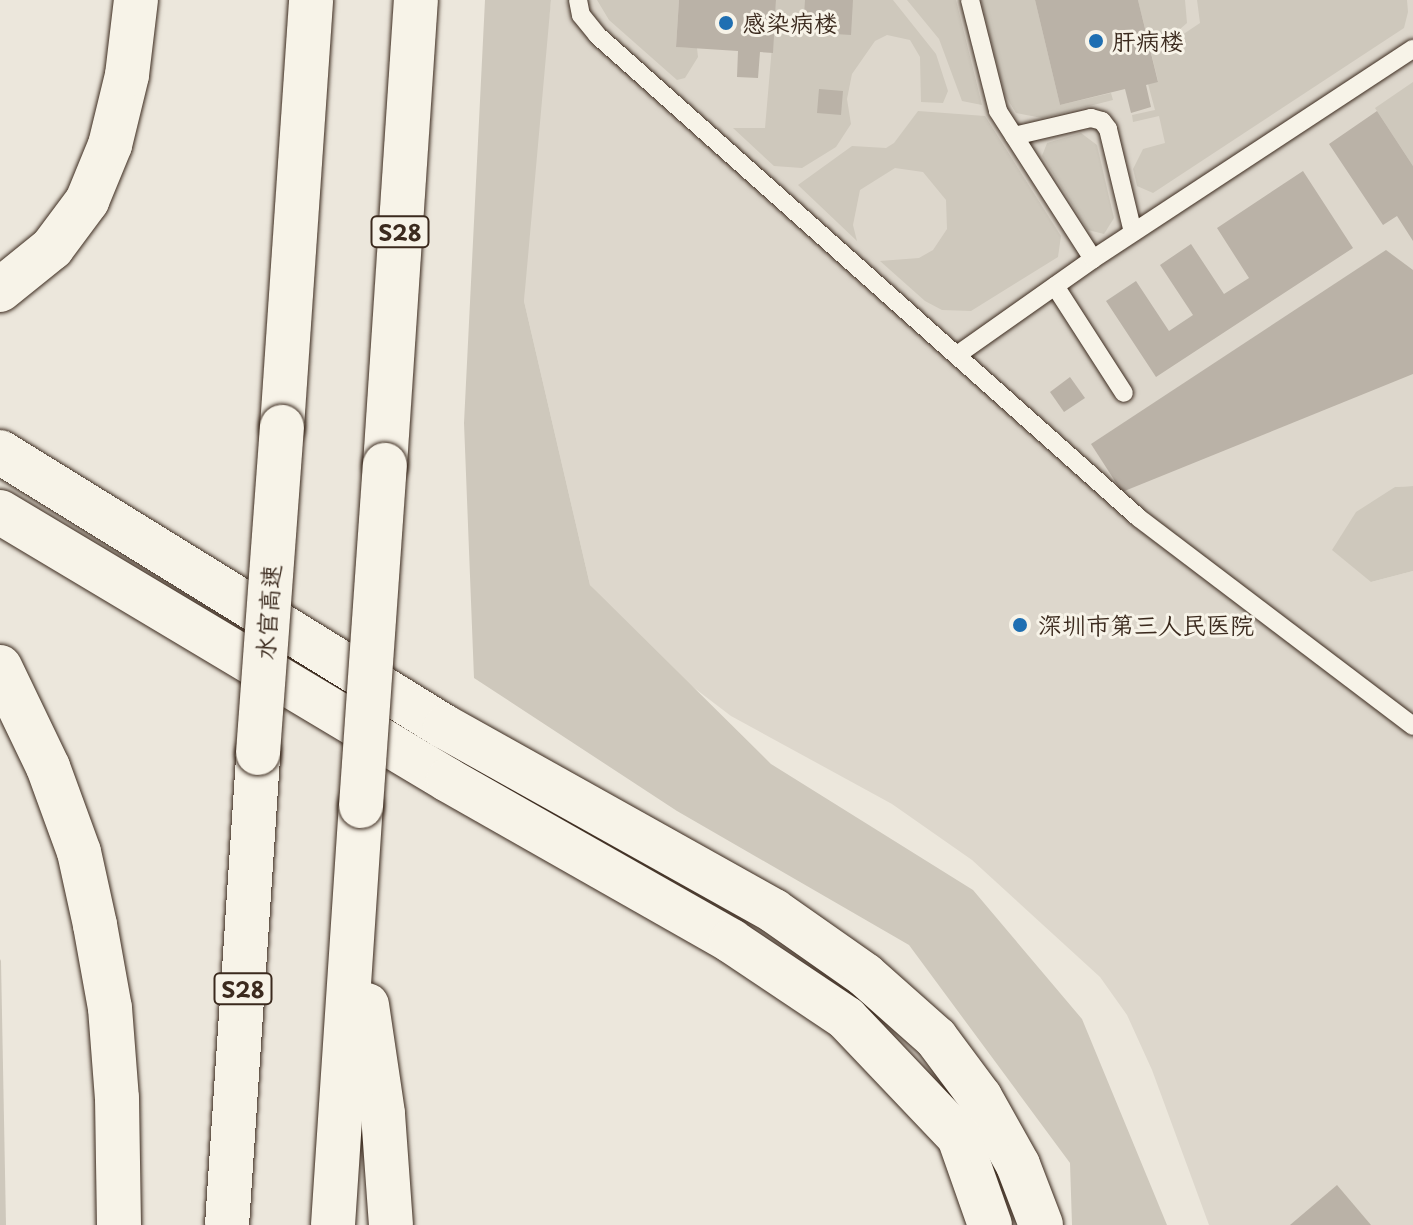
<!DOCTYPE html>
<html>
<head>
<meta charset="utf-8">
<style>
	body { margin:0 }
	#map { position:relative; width:1413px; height:1225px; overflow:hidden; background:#ece7dc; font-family:"Playpen Sans","LXGW WenKai TC",sans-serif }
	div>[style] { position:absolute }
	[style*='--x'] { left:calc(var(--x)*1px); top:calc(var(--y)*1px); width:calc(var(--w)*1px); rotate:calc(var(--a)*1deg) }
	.built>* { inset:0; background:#ddd7cc }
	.green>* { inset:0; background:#cec8bc }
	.building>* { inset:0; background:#bab2a7 }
	.roads { filter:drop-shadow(0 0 2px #3b2a1e) drop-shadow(0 0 2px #3b2a1e) }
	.lane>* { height:18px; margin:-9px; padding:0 9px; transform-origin:9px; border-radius:9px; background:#f7f3e8 }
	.highway>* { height:44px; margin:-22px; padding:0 22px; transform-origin:22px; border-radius:22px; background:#f7f3e8 }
	.bridges { filter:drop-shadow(0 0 2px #3b2a1e) drop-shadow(0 0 2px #3b2a1e) }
	.highway-bridge>* { height:44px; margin:-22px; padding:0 22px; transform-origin:22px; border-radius:22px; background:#f7f3e8 }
	.dots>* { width:22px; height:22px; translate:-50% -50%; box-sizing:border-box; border:4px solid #f7f3e8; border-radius:50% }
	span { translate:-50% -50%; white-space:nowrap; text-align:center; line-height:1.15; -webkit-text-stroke:6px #f7f3e8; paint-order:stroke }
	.shield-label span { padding:2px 6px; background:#f7f3e8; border:2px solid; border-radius:6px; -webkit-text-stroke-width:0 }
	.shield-label { font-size:22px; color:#3b2a1e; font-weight:700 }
	.poi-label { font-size:24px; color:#3b2a1e }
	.left { translate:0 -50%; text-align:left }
	.street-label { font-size:24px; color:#3b2a1e }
</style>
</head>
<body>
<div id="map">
	<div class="built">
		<i style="clip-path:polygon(551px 0,1413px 0,1413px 486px,1395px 487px,1371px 582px,1413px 571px,1413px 1225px,1209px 1225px,1152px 1070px,1127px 1015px,1100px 977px,972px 860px,892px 804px,731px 716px,664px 665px,590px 585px,524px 301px,530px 175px)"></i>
	</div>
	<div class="green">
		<i style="clip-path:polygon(485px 0,551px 0,524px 301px,590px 585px,771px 764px,973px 890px,1082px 1019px,1167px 1225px,1072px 1225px,1070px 1163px,909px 945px,677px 811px,474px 678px,464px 423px)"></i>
		<i style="clip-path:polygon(597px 0,679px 0,676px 47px,697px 48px,698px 57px,685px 78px,677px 80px,609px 20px)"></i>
		<i style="clip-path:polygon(776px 0,893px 0,936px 54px,948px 91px,943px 103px,921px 102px,920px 57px,910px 40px,887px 35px,875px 41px,852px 74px,847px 99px,851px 124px,836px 147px,802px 168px,774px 166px,733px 128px,765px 128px)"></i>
		<i style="clip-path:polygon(907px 0,956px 0,982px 105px,962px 101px,939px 39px)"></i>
		<i style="clip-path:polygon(981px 0,1035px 0,1060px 105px,1111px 93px,1113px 100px,1042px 118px,1016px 113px,1005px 95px)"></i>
		<i style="clip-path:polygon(1138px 0,1185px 0,1187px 23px,1172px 36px,1176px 39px,1200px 23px,1197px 0,1407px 0,1408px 12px,1404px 28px,1153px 193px,1137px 186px,1133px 169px,1143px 149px,1165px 143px,1159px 116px,1133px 122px,1132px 115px,1155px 110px,1148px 84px,1158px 81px)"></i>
		<i style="clip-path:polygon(1413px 82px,1413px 166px,1375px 108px)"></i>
		<i style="clip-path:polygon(918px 111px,985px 116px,1061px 236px,1058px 257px,971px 311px,942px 310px,925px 301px,880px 261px,919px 258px,933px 250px,947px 229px,946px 200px,923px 172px,895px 168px,860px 190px,853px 225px,857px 241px,798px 185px,852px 146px,886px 148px,894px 143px)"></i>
		<i style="clip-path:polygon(1081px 133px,1097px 145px,1114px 218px,1104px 234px,1088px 230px,1042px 156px,1047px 143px)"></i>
		<i style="clip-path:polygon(1395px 487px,1413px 486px,1413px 571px,1371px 582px,1332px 550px,1356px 512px)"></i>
		<i style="clip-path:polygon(0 959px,1px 961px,6px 1225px,0 1225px)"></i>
	</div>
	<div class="building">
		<i style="clip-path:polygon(679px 0,776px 0,773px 53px,760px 52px,758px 78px,737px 77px,738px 51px,676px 47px)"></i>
		<i style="clip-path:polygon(805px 0,853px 0,851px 35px,803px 32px)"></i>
		<i style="clip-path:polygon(1035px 0,1138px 0,1158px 82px,1146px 85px,1151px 107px,1131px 113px,1125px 89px,1060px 105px)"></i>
		<i style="clip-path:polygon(819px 89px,843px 91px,841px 115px,817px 113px)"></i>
		<i style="clip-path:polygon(1377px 111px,1413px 166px,1413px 241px,1397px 216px,1383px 225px,1329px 144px)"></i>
		<i style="clip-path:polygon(1303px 171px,1353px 248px,1156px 377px,1106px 301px,1136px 281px,1169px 331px,1193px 315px,1160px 265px,1191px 244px,1224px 294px,1249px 278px,1217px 228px)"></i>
		<i style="clip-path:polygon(1386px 250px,1413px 270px,1413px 374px,1122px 492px,1091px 444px)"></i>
		<i style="clip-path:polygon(1070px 377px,1085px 398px,1064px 412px,1050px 392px)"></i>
		<i style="clip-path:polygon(1337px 1185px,1371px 1225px,1290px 1225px)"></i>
	</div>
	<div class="roads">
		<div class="lane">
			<i style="--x:578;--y:0;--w:15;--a:79"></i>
			<i style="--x:581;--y:15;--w:26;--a:51"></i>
			<i style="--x:597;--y:35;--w:726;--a:41.71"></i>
			<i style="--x:1139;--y:518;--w:344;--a:37.2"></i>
			<i style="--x:970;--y:0;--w:114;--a:75.8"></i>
			<i style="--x:998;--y:111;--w:176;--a:57.3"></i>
			<i style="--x:1014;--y:136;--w:79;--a:-13.2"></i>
			<i style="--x:1091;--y:118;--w:11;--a:15"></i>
			<i style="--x:1102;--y:121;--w:10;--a:53"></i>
			<i style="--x:1108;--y:129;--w:106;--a:76.4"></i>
			<i style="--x:1055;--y:286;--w:127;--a:57.2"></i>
			<i style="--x:957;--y:355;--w:166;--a:-35.2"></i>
			<i style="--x:1093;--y:259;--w:383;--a:-33.3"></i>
		</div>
		<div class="highway">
			<i style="--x:0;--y:290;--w:67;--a:-38.9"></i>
			<i style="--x:52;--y:248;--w:59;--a:-53.3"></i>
			<i style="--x:87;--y:201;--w:61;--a:-67.7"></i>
			<i style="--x:110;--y:145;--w:72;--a:-76.3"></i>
			<i style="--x:127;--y:75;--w:76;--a:-83.2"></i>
			<i style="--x:282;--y:427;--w:428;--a:-86.1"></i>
			<i style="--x:0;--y:452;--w:523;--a:31.72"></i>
			<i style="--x:445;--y:727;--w:377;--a:29.2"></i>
			<i style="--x:774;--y:911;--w:111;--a:35.1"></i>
			<i style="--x:865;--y:975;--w:95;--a:41.6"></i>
			<i style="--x:936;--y:1038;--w:74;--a:53.3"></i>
			<i style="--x:980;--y:1097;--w:78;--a:60.8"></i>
			<i style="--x:1018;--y:1165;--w:64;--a:69"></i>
			<i style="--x:385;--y:465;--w:466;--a:-86.2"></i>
			<i style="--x:0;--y:512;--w:522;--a:30.89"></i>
			<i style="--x:448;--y:780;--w:326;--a:29.6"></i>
			<i style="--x:731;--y:941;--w:138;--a:33.8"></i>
			<i style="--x:846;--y:1018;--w:164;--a:46.5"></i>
			<i style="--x:959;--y:1137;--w:93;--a:70.6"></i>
			<i style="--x:0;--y:667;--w:111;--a:64.4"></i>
			<i style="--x:48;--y:767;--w:90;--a:70"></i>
			<i style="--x:79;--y:852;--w:75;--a:77.6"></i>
			<i style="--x:95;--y:925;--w:84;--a:79.8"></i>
			<i style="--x:110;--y:1008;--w:90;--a:85.6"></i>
			<i style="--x:117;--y:1098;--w:127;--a:89.1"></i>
			<i style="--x:367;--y:1005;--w:110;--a:81.6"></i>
			<i style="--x:383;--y:1114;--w:111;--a:85.9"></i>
			<i style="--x:227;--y:1225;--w:473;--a:-86.2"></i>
			<i style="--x:333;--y:1225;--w:420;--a:-86.2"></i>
		</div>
	</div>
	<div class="bridges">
		<div class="highway-bridge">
			<i style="--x:258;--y:753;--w:327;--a:-85.8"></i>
			<i style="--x:361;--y:806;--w:342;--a:-86"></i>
		</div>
	</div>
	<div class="dots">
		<i style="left:726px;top:23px;background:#1f6fb2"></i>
		<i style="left:1096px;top:41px;background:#1f6fb2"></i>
		<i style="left:1020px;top:625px;background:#1f6fb2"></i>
	</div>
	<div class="shield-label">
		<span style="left:400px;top:232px">S28</span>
		<span style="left:243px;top:989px">S28</span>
	</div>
	<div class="poi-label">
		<span class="left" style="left:742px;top:23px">感染病楼</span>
		<span class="left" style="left:1112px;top:41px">肝病楼</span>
		<span class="left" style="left:1038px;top:625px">深圳市第三人民医院</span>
	</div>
	<div class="street-label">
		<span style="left:268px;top:612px;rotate:-86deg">水官高速</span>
	</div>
</div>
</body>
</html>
